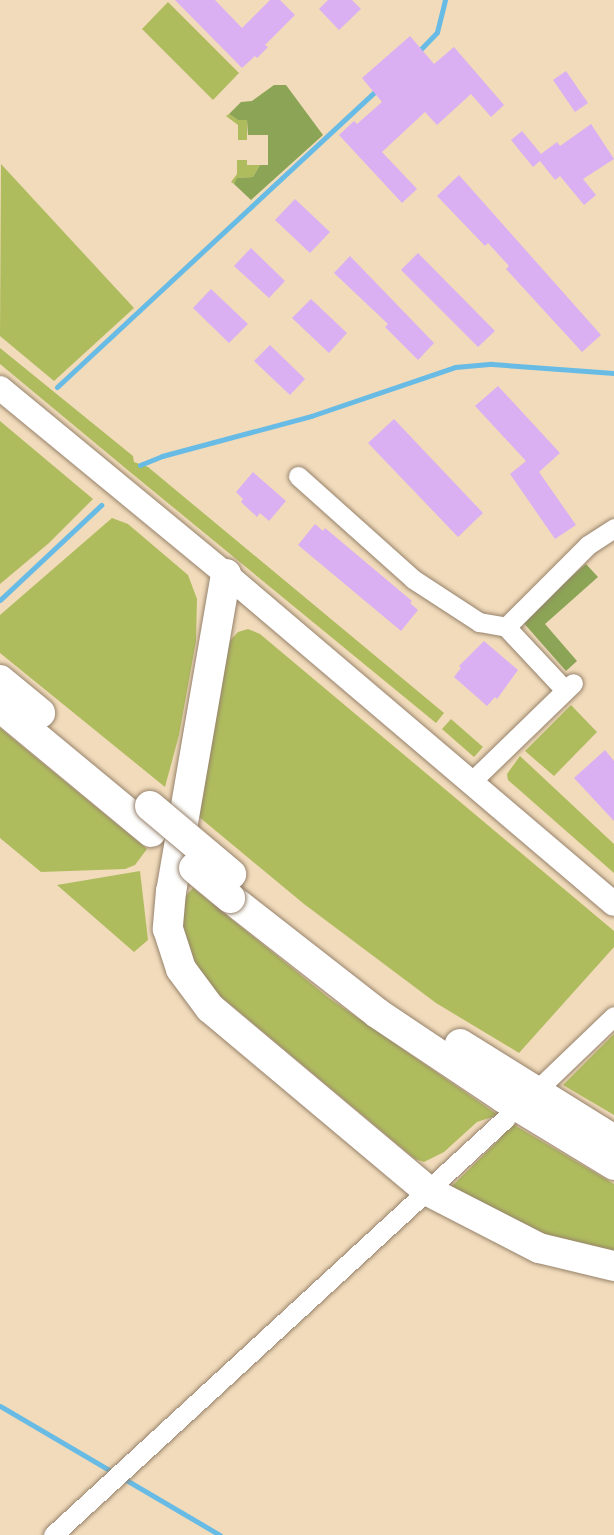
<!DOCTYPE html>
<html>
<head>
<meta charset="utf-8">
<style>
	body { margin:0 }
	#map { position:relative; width:614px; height:1535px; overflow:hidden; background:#f1dbbb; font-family:"Indie Flower",sans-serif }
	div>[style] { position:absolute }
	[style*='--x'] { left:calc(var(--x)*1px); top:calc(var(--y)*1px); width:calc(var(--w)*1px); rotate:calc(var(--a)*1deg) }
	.green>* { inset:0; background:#afbc5e }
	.forest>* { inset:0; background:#8ba455 }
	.stream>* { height:5px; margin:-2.5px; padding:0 2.5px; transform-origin:2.5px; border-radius:2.5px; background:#68bbe4 }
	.building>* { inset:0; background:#dab0f3 }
	.roads { filter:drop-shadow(0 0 2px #96826c) drop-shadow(0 0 2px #96826c) }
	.minor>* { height:19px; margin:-9.5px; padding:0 9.5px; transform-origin:9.5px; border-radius:9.5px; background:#fff }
	.major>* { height:24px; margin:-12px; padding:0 12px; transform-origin:12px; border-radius:12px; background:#fff }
	.highway>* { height:30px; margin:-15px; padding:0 15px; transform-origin:15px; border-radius:15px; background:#fff }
	.bridges { filter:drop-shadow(0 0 2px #96826c) drop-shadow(0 0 2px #96826c) }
	.highway-bridge>* { height:30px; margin:-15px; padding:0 15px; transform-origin:15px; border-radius:15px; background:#fff }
	span { translate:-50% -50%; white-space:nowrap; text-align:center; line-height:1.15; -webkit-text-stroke:5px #fcf5e5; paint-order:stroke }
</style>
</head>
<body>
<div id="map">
	<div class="green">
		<i style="clip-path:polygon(168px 2px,239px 73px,213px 100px,142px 29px)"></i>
		<i style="clip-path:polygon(229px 114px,238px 120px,247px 120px,247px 140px,238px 140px,238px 125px,226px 116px)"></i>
		<i style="clip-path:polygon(237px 160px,247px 160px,247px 165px,260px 165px,253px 177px,238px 178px,234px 184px,231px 182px,237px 174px)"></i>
		<i style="clip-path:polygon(1px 164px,134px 308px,54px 381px,0 336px)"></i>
		<i style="clip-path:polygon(0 348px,133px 456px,134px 462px,148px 467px,444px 713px,436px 723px,124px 467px,0 364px)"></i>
		<i style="clip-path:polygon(0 421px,93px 499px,49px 543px,0 584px)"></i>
		<i style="clip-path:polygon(112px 518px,128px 524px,188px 575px,197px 599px,196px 641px,179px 735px,165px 787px,0 653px,0 615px)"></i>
		<i style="clip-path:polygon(248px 629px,260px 634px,614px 931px,614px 947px,519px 1053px,436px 1003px,304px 904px,198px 816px,226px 645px,238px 632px)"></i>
		<i style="clip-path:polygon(571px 705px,597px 732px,554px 776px,525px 751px)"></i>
		<i style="clip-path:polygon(451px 719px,483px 747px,474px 757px,442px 729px)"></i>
		<i style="clip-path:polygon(0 728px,147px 849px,135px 865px,125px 869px,41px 872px,0 838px)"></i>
		<i style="clip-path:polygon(520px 756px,614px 844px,614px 873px,508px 780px,507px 774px)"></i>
		<i style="clip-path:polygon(140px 871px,148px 940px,134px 952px,57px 885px)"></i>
		<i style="clip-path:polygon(193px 888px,329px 998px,498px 1115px,477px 1122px,444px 1152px,424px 1162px,415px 1159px,206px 984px,189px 956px,181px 924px,181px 901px)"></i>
		<i style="clip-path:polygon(614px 1034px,614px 1115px,563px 1085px)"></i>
		<i style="clip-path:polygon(511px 1123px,614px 1184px,614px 1255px,552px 1238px,517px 1224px,451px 1187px,498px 1141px)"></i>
	</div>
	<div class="forest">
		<i style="clip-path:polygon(274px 85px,286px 85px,323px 135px,251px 200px,234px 184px,237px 178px,253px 177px,260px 165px,268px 165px,268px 135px,248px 135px,247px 120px,238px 120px,229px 114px,241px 102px,252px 101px)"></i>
		<i style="clip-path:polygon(586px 564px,598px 577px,545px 624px,577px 661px,566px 671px,521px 620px)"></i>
	</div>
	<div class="stream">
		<i style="--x:416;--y:54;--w:30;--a:-46"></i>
		<i style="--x:437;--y:32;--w:33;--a:-76"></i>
		<i style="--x:57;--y:387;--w:438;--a:-42.9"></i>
		<i style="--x:140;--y:465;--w:24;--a:-22"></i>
		<i style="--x:162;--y:456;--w:154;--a:-15"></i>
		<i style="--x:311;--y:416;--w:152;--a:-18.8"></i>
		<i style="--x:455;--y:367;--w:37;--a:-5"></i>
		<i style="--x:492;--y:364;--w:122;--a:4.2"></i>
		<i style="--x:0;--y:600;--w:139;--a:-43.2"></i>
		<i style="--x:0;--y:1406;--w:255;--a:30.4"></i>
	</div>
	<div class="building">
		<i style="clip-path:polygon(175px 0,215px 0,242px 28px,270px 0,280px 0,295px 15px,265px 45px,268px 47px,257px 58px,255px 56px,242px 68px)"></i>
		<i style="clip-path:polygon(328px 0,352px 0,361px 9px,339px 30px,319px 9px)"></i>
		<i style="clip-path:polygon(410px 36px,434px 64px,454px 47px,504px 105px,491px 117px,471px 94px,437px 125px,425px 112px,382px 152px,417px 189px,402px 203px,339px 135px,354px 121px,357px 124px,382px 102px,362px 78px)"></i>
		<i style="clip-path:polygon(566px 71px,588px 103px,575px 112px,553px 80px)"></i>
		<i style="clip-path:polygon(591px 124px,614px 159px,583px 179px,596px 195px,584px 205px,560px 176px,555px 180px,540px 161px,533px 167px,511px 140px,522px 131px,541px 154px,557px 142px,560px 146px)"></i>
		<i style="clip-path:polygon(459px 175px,601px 335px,582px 352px,506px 269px,509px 266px,488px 243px,485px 246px,437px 196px)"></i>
		<i style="clip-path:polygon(295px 199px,330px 232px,310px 253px,275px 220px)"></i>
		<i style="clip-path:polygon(251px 248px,285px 281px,269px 298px,234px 266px)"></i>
		<i style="clip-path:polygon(418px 253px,495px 331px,478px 347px,401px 270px)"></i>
		<i style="clip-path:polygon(350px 256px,434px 343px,418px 360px,385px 327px,388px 324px,334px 273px)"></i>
		<i style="clip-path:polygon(211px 289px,248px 324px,229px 343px,193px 308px)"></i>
		<i style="clip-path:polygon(311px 299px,347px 333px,329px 353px,292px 318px)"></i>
		<i style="clip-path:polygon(270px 345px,305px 379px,290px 395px,254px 361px)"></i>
		<i style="clip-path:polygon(498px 386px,560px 453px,539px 472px,576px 525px,555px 539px,510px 474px,526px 461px,475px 406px)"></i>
		<i style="clip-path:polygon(394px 419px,483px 513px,458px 537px,368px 443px)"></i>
		<i style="clip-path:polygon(253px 472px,286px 501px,269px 521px,260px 513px,257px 517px,241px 502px,243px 499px,236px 492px)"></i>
		<i style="clip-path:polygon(315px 524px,323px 531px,325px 528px,412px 601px,410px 603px,418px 610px,401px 631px,298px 545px)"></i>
		<i style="clip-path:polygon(484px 641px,518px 670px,497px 699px,495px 697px,487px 706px,454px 677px,461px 668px,459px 666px)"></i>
		<i style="clip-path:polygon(605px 750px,614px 761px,614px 821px,574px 778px)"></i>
	</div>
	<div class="roads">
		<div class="minor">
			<i style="--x:298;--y:476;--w:154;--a:41.8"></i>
			<i style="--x:413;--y:579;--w:79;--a:33.1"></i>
			<i style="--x:479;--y:622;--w:27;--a:10"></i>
			<i style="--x:506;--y:627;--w:86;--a:46.9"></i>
			<i style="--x:506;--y:627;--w:116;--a:-45"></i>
			<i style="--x:588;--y:545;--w:31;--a:-33"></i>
			<i style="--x:471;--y:782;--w:142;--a:-44.1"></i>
			<i style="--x:543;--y:1084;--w:98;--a:-43.8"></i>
			<i style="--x:53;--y:1535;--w:616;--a:-42.63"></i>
		</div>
		<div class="major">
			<i style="--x:0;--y:388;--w:293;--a:39.5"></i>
			<i style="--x:226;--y:574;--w:509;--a:40.38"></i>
		</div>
		<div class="highway">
			<i style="--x:226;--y:574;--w:322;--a:99.8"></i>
			<i style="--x:171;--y:891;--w:38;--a:95"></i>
			<i style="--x:168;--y:929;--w:42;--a:72"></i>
			<i style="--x:181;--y:969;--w:49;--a:53.4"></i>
			<i style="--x:210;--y:1008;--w:285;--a:40"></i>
			<i style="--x:428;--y:1191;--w:125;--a:27.2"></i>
			<i style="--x:539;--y:1248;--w:77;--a:13.5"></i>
			<i style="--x:0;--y:680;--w:52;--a:39.5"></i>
			<i style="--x:0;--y:707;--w:196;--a:39.6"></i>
			<i style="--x:230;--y:898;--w:187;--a:38"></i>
			<i style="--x:377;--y:1013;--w:153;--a:33.8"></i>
			<i style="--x:504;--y:1098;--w:129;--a:31.3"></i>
			<i style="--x:460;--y:1044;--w:181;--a:31.9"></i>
		</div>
	</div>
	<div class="bridges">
		<div class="highway-bridge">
			<i style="--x:150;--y:806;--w:106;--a:40"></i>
			<i style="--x:194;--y:868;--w:47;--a:39.8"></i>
		</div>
	</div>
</div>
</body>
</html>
